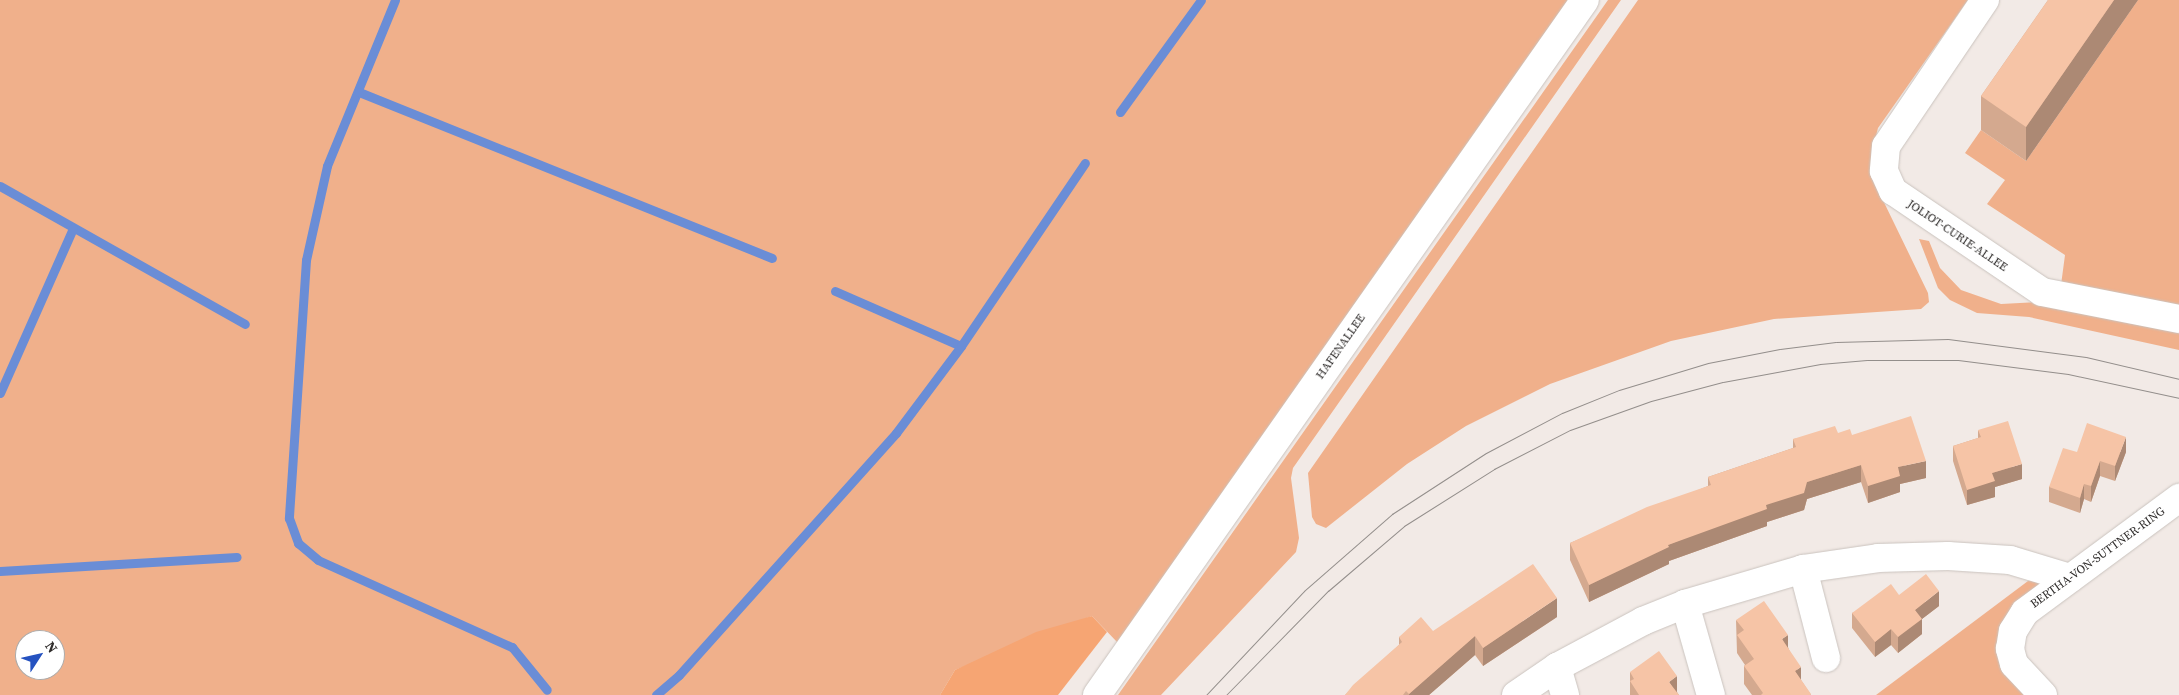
<!DOCTYPE html>
<html>
<head>
<meta charset="utf-8">
<style>
	body { margin:0 }
	#map { position:relative; width:2179px; height:695px; overflow:hidden; background:#f2eae6; font-family:"Source Serif 4",serif }
	div>[style] { position:absolute }
	[style*='--x'] { left:calc(var(--x)*1px); top:calc(var(--y)*1px); width:calc(var(--w)*1px); rotate:calc(var(--a)*1deg) }
	.green>* { inset:0; background:#f0b08b }
	.forest>* { inset:0; background:#f6a573 }
	.stream>* { height:9px; margin:-4.5px; padding:0 4.5px; transform-origin:4.5px; border-radius:4.5px; background:#6a8dd6 }
	.roads { filter:drop-shadow(0 0 1px #cac3be) drop-shadow(0 0 1px #cac3be) }
	.minor>* { height:28px; margin:-14px; padding:0 14px; transform-origin:14px; border-radius:14px; background:#fff }
	.tram>* { height:1px; margin:-0.5px; padding:0 0.5px; transform-origin:0.5px; border-radius:0.5px; background:#938e8b }
	.wall>* { inset:0; background:#d4a98f }
	.shaded-wall>* { inset:0; background:#ac8974 }
	.building>* { inset:0; background:#f6c4a6 }
	span { translate:-50% -50%; white-space:nowrap; text-align:center; line-height:1.15; -webkit-text-stroke:4px #fff; paint-order:stroke }
	.street-label { font-size:12px; color:#2f2c2b }
	.north { position:absolute; left:15px; top:630px; width:50px; height:50px; box-sizing:border-box; background:#fff; border:1px solid #acabaa; border-radius:50%; rotate:55deg; font-size:14px; font-weight:700; line-height:20px; text-align:center; color:#2f2c2b }
	.north::after { content:''; display:block; margin:auto; width:18px; height:22px; background:#2552c0; clip-path:polygon(50% 0,100% 100%,50% 72%,0 100%) }
</style>
</head>
<body>
<div id="map">
	<div class="green">
		<i style="clip-path:polygon(evenodd,0 0,1569px 0,1118px 643px,1092px 616px,955px 670px,940px 695px,0 695px,0 0,25px 640px,55px 640px,55px 670px,25px 670px,25px 640px)"></i>
		<i style="clip-path:polygon(1608px 0,1621px 0,1293px 468px,1291px 478px,1299px 538px,1296px 552px,1161px 695px,1118px 695px)"></i>
		<i style="clip-path:polygon(1638px 0,1968px 0,1878px 128px,1871px 156px,1878px 190px,1928px 293px,1929px 302px,1921px 309px,1774px 319px,1671px 341px,1550px 384px,1466px 426px,1407px 464px,1326px 528px,1316px 524px,1312px 517px,1308px 473px)"></i>
		<i style="clip-path:polygon(2138px 0,2179px 0,2179px 308px,2061px 285px,2065px 255px,1987px 204px,2005px 180px,1965px 153px,1981px 130px,2026px 161px)"></i>
		<i style="clip-path:polygon(1919px 239px,1929px 241px,1940px 268px,1961px 290px,2001px 304px,2040px 302px,2179px 329px,2179px 350px,2029px 317px,1977px 313px,1950px 300px,1938px 288px)"></i>
		<i style="clip-path:polygon(2044px 569px,2070px 578px,2013px 631px,2027px 695px,1876px 695px)"></i>
	</div>
	<div class="forest">
		<i style="clip-path:polygon(1092px 616px,1107px 632px,1058px 695px,940px 695px,955px 670px,1036px 632px)"></i>
	</div>
	<div class="stream">
		<i style="--x:395;--y:0;--w:179;--a:112.3"></i>
		<i style="--x:327;--y:166;--w:96;--a:102.6"></i>
		<i style="--x:306;--y:260;--w:259;--a:93.8"></i>
		<i style="--x:289;--y:518;--w:27;--a:70"></i>
		<i style="--x:298;--y:543;--w:26;--a:40"></i>
		<i style="--x:318;--y:560;--w:213;--a:24.2"></i>
		<i style="--x:512;--y:647;--w:55;--a:50.9"></i>
		<i style="--x:359;--y:92;--w:445;--a:21.9"></i>
		<i style="--x:1120;--y:112;--w:138;--a:-54.1"></i>
		<i style="--x:0;--y:186;--w:281;--a:29.4"></i>
		<i style="--x:835;--y:291;--w:137;--a:23.6"></i>
		<i style="--x:0;--y:393;--w:180;--a:-66.1"></i>
		<i style="--x:0;--y:571;--w:237;--a:-3.4"></i>
		<i style="--x:656;--y:695;--w:30;--a:-41"></i>
		<i style="--x:679;--y:675;--w:325;--a:-48.1"></i>
		<i style="--x:896;--y:433;--w:109;--a:-53.2"></i>
		<i style="--x:961;--y:346;--w:221;--a:-55.9"></i>
	</div>
	<div class="roads">
		<div class="minor">
			<i style="--x:1985;--y:0;--w:176;--a:124.1"></i>
			<i style="--x:1886;--y:146;--w:25;--a:95"></i>
			<i style="--x:1884;--y:171;--w:22;--a:66"></i>
			<i style="--x:1893;--y:191;--w:180;--a:34.1"></i>
			<i style="--x:2042;--y:292;--w:140;--a:11.1"></i>
			<i style="--x:1803;--y:569;--w:92;--a:75.5"></i>
			<i style="--x:1685;--y:604;--w:95;--a:74.1"></i>
			<i style="--x:1557;--y:667;--w:29;--a:74"></i>
			<i style="--x:1097;--y:695;--w:849;--a:-54.93"></i>
			<i style="--x:1516;--y:695;--w:50;--a:-34.3"></i>
			<i style="--x:1557;--y:667;--w:98;--a:-28.1"></i>
			<i style="--x:1643;--y:621;--w:45;--a:-22"></i>
			<i style="--x:1685;--y:604;--w:123;--a:-16.5"></i>
			<i style="--x:1803;--y:569;--w:76;--a:-8.3"></i>
			<i style="--x:1878;--y:558;--w:70;--a:-1.6"></i>
			<i style="--x:1948;--y:556;--w:62;--a:3.7"></i>
			<i style="--x:2010;--y:560;--w:63;--a:16.7"></i>
			<i style="--x:2043;--y:695;--w:42;--a:-133.1"></i>
			<i style="--x:2014;--y:664;--w:16;--a:-105"></i>
			<i style="--x:2010;--y:649;--w:18;--a:-81"></i>
			<i style="--x:2013;--y:631;--w:22;--a:-58"></i>
			<i style="--x:2025;--y:612;--w:192;--a:-36.5"></i>
		</div>
	</div>
	<div class="tram">
		<i style="--x:1206;--y:695;--w:144;--a:-46.7"></i>
		<i style="--x:1305;--y:590;--w:116;--a:-41.1"></i>
		<i style="--x:1392;--y:514;--w:112;--a:-33"></i>
		<i style="--x:1486;--y:453;--w:86;--a:-27.8"></i>
		<i style="--x:1562;--y:413;--w:61;--a:-22"></i>
		<i style="--x:1619;--y:390;--w:93;--a:-16.9"></i>
		<i style="--x:1708;--y:363;--w:73;--a:-11"></i>
		<i style="--x:1780;--y:349;--w:56;--a:-7.1"></i>
		<i style="--x:1836;--y:342;--w:112;--a:-1.5"></i>
		<i style="--x:1948;--y:339;--w:139;--a:7.4"></i>
		<i style="--x:2086;--y:357;--w:96;--a:13.3"></i>
		<i style="--x:1226;--y:695;--w:146;--a:-45.6"></i>
		<i style="--x:1328;--y:591;--w:100;--a:-40.5"></i>
		<i style="--x:1404;--y:526;--w:107;--a:-32.3"></i>
		<i style="--x:1494;--y:469;--w:85;--a:-27.2"></i>
		<i style="--x:1570;--y:430;--w:86;--a:-19.7"></i>
		<i style="--x:1651;--y:401;--w:74;--a:-14.8"></i>
		<i style="--x:1723;--y:382;--w:99;--a:-10.5"></i>
		<i style="--x:1820;--y:364;--w:47;--a:-4.9"></i>
		<i style="--x:1867;--y:360;--w:91;--a:0"></i>
		<i style="--x:1958;--y:360;--w:111;--a:7.3"></i>
		<i style="--x:2068;--y:374;--w:114;--a:12.2"></i>
	</div>
	<div class="wall">
		<i style="clip-path:polygon(2048px 0,2138px 0,2026px 161px,1981px 130px,1981px 96px)"></i>
		<i style="clip-path:polygon(1978px 430px,2022px 479px,1995px 487px,1995px 497px,1967px 505px,1953px 461px,1953px 446px,1978px 438px)"></i>
		<i style="clip-path:polygon(1838px 433px,1852px 435px,1926px 478px,1900px 484px,1900px 492px,1868px 503px,1861px 482px,1807px 499px,1804px 510px,1767px 522px,1767px 526px,1669px 561px,1669px 564px,1589px 602px,1570px 560px,1570px 543px,1708px 486px,1708px 477px,1793px 448px,1793px 439px)"></i>
		<i style="clip-path:polygon(2077px 452px,2126px 452px,2115px 481px,2100px 476px,2091px 502px,2084px 499px,2080px 513px,2049px 502px,2049px 487px)"></i>
		<i style="clip-path:polygon(1899px 595px,1939px 606px,1922px 619px,1922px 634px,1898px 653px,1891px 645px,1875px 657px,1852px 628px,1852px 613px)"></i>
		<i style="clip-path:polygon(1557px 617px,1483px 666px,1475px 655px,1429px 695px,1345px 695px,1399px 645px,1399px 637px)"></i>
		<i style="clip-path:polygon(1736px 620px,1788px 647px,1801px 680px,1811px 695px,1752px 695px,1744px 684px,1744px 666px,1745px 665px,1737px 653px)"></i>
		<i style="clip-path:polygon(1630px 672px,1677px 692px,1679px 695px,1630px 695px)"></i>
	</div>
	<div class="shaded-wall">
		<i style="clip-path:polygon(2114px 0,2138px 0,2026px 161px,2026px 127px)"></i>
		<i style="clip-path:polygon(2126px 437px,2126px 452px,2115px 481px,2115px 466px)"></i>
		<i style="clip-path:polygon(1926px 461px,1926px 478px,1900px 484px,1900px 492px,1868px 503px,1868px 486px,1898px 467px)"></i>
		<i style="clip-path:polygon(2100px 461px,2100px 476px,2091px 502px,2091px 486px)"></i>
		<i style="clip-path:polygon(2022px 464px,2022px 479px,1995px 487px,1995px 497px,1967px 505px,1967px 490px,1992px 473px)"></i>
		<i style="clip-path:polygon(1861px 465px,1861px 482px,1807px 499px,1804px 510px,1767px 522px,1767px 526px,1669px 561px,1669px 564px,1589px 602px,1589px 585px,1668px 545px,1766px 505px,1807px 482px)"></i>
		<i style="clip-path:polygon(2084px 484px,2084px 499px,2080px 513px,2080px 498px)"></i>
		<i style="clip-path:polygon(1939px 591px,1939px 606px,1922px 619px,1922px 634px,1898px 653px,1898px 637px,1915px 610px)"></i>
		<i style="clip-path:polygon(1557px 598px,1557px 617px,1483px 666px,1483px 648px)"></i>
		<i style="clip-path:polygon(1891px 629px,1891px 645px,1875px 657px,1875px 642px)"></i>
		<i style="clip-path:polygon(1788px 635px,1788px 653px,1782px 639px)"></i>
		<i style="clip-path:polygon(1475px 636px,1475px 655px,1429px 695px,1409px 695px,1409px 694px)"></i>
		<i style="clip-path:polygon(1801px 667px,1801px 684px,1795px 671px)"></i>
		<i style="clip-path:polygon(1677px 676px,1677px 695px,1669px 682px)"></i>
	</div>
	<div class="building">
		<i style="clip-path:polygon(2048px 0,2114px 0,2026px 127px,1981px 96px)"></i>
		<i style="clip-path:polygon(1911px 416px,1926px 461px,1898px 467px,1900px 476px,1868px 486px,1861px 465px,1807px 482px,1804px 493px,1766px 505px,1767px 509px,1668px 545px,1669px 547px,1589px 585px,1570px 543px,1647px 507px,1711px 485px,1708px 477px,1796px 447px,1793px 439px,1835px 426px,1838px 433px,1850px 429px,1852px 435px)"></i>
		<i style="clip-path:polygon(2008px 421px,2022px 464px,1992px 473px,1995px 481px,1967px 490px,1953px 446px,1981px 437px,1978px 430px)"></i>
		<i style="clip-path:polygon(2087px 423px,2126px 437px,2115px 466px,2100px 461px,2091px 486px,2084px 484px,2080px 498px,2049px 487px,2063px 448px,2077px 452px)"></i>
		<i style="clip-path:polygon(1533px 564px,1557px 598px,1483px 648px,1475px 636px,1409px 694px,1406px 691px,1403px 695px,1345px 695px,1353px 685px,1402px 642px,1399px 637px,1421px 617px,1433px 631px)"></i>
		<i style="clip-path:polygon(1926px 574px,1939px 591px,1915px 610px,1922px 619px,1898px 637px,1891px 629px,1875px 642px,1852px 613px,1891px 584px,1899px 595px)"></i>
		<i style="clip-path:polygon(1764px 601px,1788px 635px,1782px 639px,1801px 667px,1795px 671px,1811px 694px,1810px 695px,1761px 695px,1763px 693px,1744px 666px,1754px 659px,1737px 635px,1744px 630px,1736px 620px)"></i>
		<i style="clip-path:polygon(1659px 651px,1677px 676px,1669px 682px,1679px 695px,1639px 695px,1630px 681px,1634px 679px,1630px 672px)"></i>
	</div>
	<div class="street-label">
		<span style="left:1957px;top:236px;rotate:34deg">JOLIOT-CURIE-ALLEE</span>
		<span style="left:1341px;top:347px;rotate:-55deg">HAFENALLEE</span>
		<span style="left:2098px;top:558px;rotate:-36deg">BERTHA-VON-SUTTNER-RING</span>
	</div>
	<div class="north">N</div>
</div>
</body>
</html>
